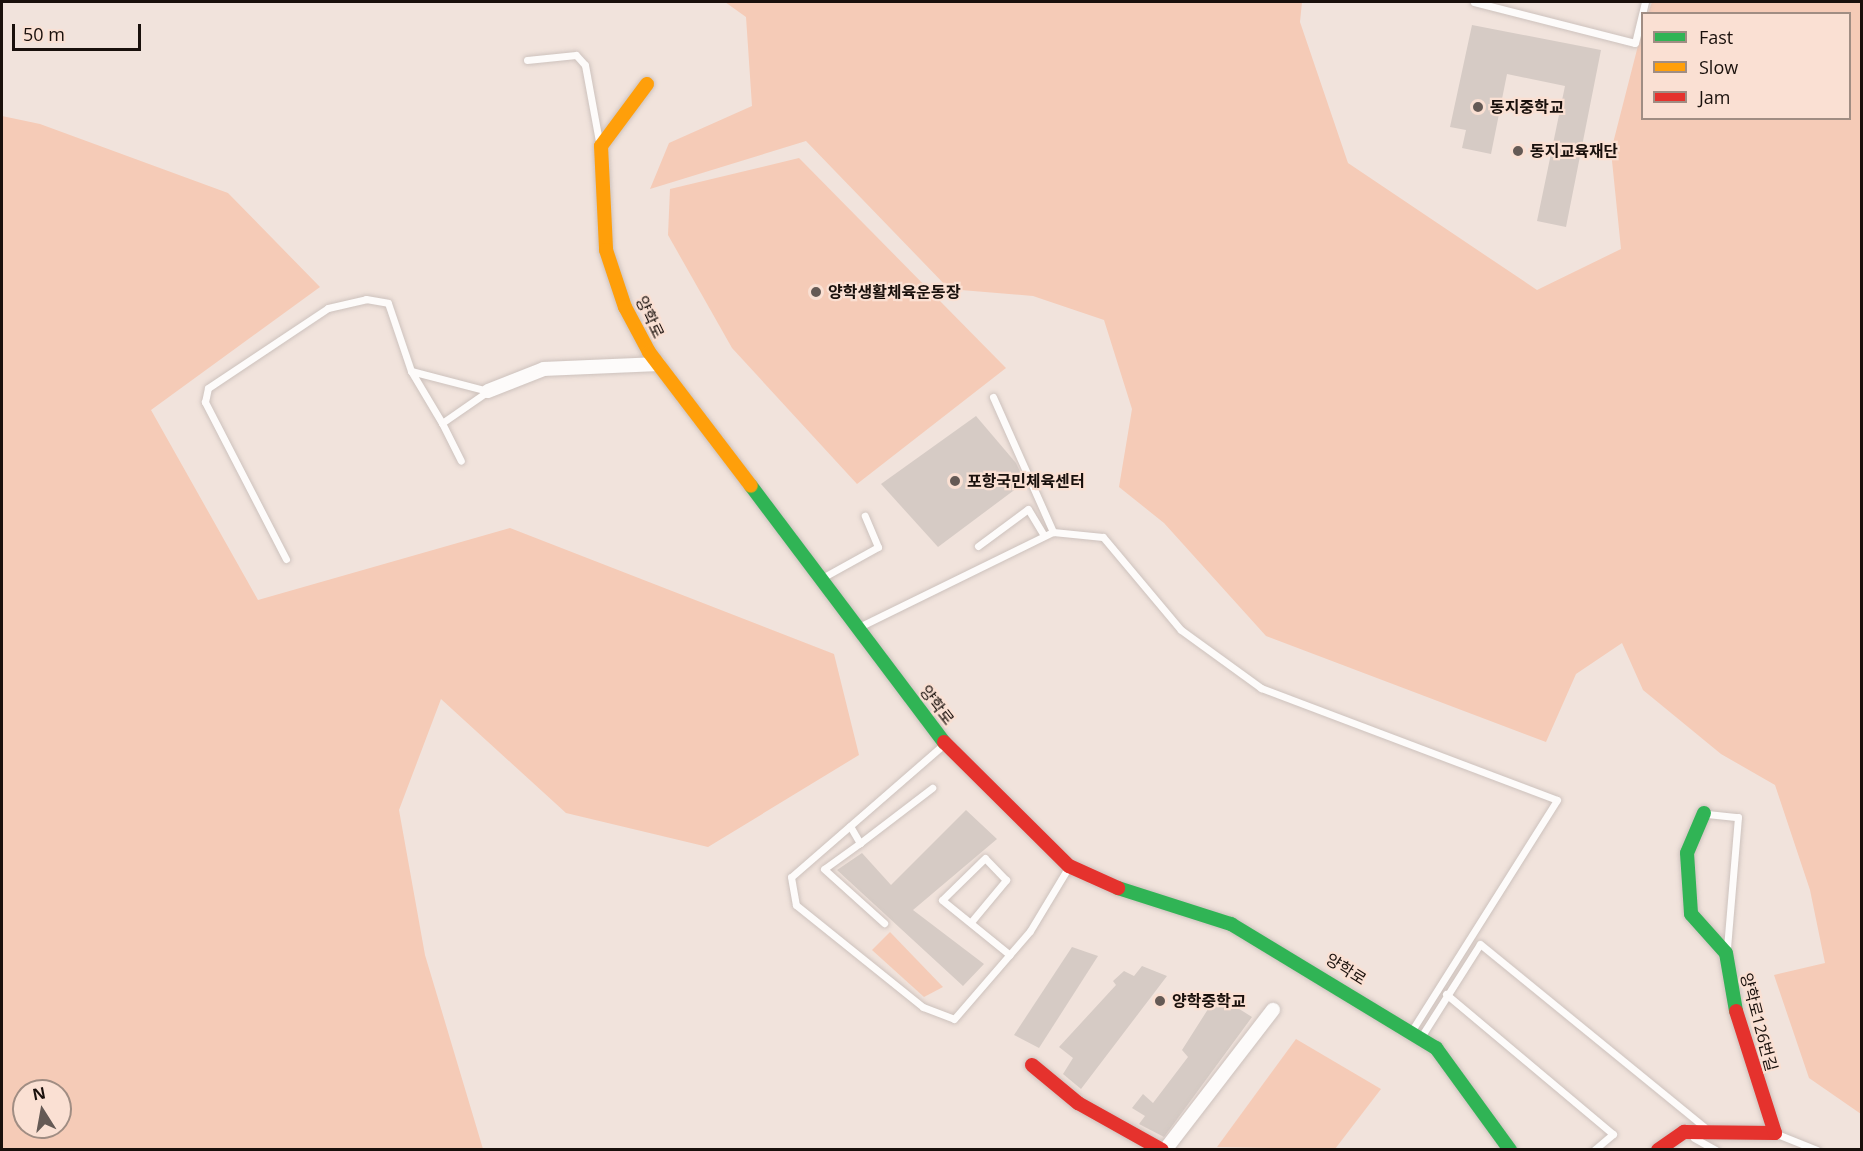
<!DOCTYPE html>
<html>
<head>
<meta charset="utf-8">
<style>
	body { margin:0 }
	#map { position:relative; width:1863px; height:1151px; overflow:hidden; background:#f1e3dc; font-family:"Open Sans","Noto Sans KR",sans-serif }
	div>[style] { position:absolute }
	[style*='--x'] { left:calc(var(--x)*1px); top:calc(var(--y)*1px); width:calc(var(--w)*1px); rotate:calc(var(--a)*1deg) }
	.green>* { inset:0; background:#f5cbb7 }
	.building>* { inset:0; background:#d6cbc5 }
	.roads { filter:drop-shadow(0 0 2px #cdc2bd) drop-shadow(0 0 2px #cdc2bd) }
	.lane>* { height:7px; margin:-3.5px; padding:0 3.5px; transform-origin:3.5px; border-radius:3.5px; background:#fdfbfa }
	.street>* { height:14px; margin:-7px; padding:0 7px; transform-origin:7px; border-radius:7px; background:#fdfbfa }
	.fast>* { height:14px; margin:-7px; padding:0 7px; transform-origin:7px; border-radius:7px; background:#30b455 }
	.slow>* { height:14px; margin:-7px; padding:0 7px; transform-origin:7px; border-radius:7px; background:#ff9f0a }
	.jam>* { height:14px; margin:-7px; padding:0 7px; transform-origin:7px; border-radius:7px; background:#e5322d }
	.dots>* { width:16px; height:16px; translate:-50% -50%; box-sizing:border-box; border:3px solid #fae0d3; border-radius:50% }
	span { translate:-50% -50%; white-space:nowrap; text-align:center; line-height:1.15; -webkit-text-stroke:4.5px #fae0d3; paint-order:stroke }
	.poi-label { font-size:16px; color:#19100c; font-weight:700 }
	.left { translate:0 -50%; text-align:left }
	.street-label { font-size:16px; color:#19100c }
	.frame { position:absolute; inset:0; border:3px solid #19100c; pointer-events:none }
	.legend { position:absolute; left:1641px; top:12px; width:210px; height:108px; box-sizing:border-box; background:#fae0d3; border:2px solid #a08d83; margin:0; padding:8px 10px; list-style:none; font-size:18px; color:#19100c }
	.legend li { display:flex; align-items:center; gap:12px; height:30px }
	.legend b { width:30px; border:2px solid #a08d83 }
	.north { position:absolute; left:12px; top:1079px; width:60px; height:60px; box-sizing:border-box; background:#fae0d3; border:2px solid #a08d83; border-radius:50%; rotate:349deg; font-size:16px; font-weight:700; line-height:24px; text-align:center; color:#19100c }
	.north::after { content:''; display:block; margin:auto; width:21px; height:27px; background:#655a55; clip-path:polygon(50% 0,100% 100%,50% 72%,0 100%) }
	.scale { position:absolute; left:12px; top:24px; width:129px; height:27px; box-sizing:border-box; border:3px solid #19100c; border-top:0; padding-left:8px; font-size:18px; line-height:21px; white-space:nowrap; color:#19100c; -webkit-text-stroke:4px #fae0d3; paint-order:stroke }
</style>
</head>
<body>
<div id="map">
	<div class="green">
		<i style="clip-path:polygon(725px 2px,1302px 2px,1300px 22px,1348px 163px,1537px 290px,1621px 249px,1611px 151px,1642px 30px,1642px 118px,1850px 118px,1850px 14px,1648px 13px,1652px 2px,1861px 2px,1861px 1114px,1809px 1078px,1774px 975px,1825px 963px,1810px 890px,1775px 785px,1721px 754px,1643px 690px,1622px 643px,1576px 674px,1546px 742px,1266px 636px,1164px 523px,1119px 487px,1132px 409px,1104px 320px,1033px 296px,949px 289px,806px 141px,650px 189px,669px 143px,752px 106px,746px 17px)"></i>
		<i style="clip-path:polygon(evenodd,2px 116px,40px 124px,228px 193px,320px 287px,151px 410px,258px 600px,510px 528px,834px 654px,859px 755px,708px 847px,566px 813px,441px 699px,399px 810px,425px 955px,483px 1149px,2px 1149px,2px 116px,24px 1091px,60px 1091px,60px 1127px,24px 1127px,24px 1091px)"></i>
		<i style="clip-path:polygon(799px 158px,1006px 368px,857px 484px,732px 348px,668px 235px,670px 189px)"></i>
		<i style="clip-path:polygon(890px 932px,943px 987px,924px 997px,872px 950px)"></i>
		<i style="clip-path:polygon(1296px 1039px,1381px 1089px,1335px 1149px,1217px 1147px)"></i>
	</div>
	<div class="building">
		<i style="clip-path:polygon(1472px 25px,1601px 50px,1566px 227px,1537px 221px,1565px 86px,1507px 74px,1491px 154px,1462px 148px,1466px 130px,1450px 127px)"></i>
		<i style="clip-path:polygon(976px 416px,1016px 463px,1025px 482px,938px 547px,881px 484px)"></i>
		<i style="clip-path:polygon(966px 810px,997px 839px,913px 910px,984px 964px,963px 986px,837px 870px,862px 853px,891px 885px)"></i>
		<i style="clip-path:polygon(1072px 947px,1098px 956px,1039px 1048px,1014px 1035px)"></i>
		<i style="clip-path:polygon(1142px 966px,1167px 976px,1081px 1089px,1063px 1074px,1073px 1058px,1059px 1047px,1116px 985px,1113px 981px,1124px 971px,1134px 976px)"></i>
		<i style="clip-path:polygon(1217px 995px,1252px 1017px,1164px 1137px,1139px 1124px,1145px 1116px,1132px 1108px,1143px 1094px,1153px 1103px,1188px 1057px,1182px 1050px)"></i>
	</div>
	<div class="roads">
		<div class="lane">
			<i style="--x:1474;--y:2;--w:166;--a:14.3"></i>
			<i style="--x:1635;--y:43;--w:42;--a:-76.3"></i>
			<i style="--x:527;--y:60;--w:49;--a:-5.8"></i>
			<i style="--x:576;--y:55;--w:13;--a:48"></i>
			<i style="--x:585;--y:65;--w:77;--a:79.6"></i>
			<i style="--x:411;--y:371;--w:80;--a:14.6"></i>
			<i style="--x:993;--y:397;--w:148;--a:66"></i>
			<i style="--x:442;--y:423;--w:42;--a:63.4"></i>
			<i style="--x:978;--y:546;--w:62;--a:-36.5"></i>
			<i style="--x:1028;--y:509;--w:31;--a:59"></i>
			<i style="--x:286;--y:559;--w:177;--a:-117.3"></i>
			<i style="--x:205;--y:402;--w:14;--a:-78"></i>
			<i style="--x:208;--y:388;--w:144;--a:-33.7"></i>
			<i style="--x:328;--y:308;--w:39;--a:-13"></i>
			<i style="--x:366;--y:299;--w:22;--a:10"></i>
			<i style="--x:388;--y:303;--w:72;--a:71.3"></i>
			<i style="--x:411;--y:371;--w:61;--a:59.2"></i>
			<i style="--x:442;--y:423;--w:56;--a:-34.8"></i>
			<i style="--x:822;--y:578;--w:64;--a:-29"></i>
			<i style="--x:878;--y:547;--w:34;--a:-113"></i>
			<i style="--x:859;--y:627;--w:216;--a:-26.1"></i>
			<i style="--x:1053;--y:532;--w:50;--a:5.7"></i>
			<i style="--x:1103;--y:537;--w:121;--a:50"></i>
			<i style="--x:1181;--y:630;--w:99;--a:35.9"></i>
			<i style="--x:1261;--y:688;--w:316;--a:20.7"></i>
			<i style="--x:1557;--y:800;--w:272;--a:122.2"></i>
			<i style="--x:943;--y:745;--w:201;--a:139"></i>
			<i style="--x:791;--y:877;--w:28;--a:80"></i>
			<i style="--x:796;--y:905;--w:163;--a:38.8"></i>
			<i style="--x:923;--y:1007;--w:33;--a:21"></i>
			<i style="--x:954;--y:1019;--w:116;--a:-49.2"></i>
			<i style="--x:1030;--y:931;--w:74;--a:-58.9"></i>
			<i style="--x:1707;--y:814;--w:31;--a:6"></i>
			<i style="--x:1738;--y:817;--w:131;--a:94.8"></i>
			<i style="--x:850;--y:826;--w:20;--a:60"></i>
			<i style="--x:860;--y:843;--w:91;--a:-37.4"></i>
			<i style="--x:860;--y:843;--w:44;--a:144.2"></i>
			<i style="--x:824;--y:869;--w:81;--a:42"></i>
			<i style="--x:971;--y:922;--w:55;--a:-50.2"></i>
			<i style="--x:1006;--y:880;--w:30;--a:-134"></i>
			<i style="--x:985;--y:858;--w:60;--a:135.7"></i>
			<i style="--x:942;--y:900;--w:87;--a:39"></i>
			<i style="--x:1446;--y:994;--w:218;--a:40"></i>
			<i style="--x:1613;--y:1134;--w:25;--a:140"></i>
			<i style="--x:1421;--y:1037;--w:110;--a:-57.6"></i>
			<i style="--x:1480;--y:944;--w:289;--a:39.2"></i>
			<i style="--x:1777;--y:1134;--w:43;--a:21.8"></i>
			<i style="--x:1694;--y:1138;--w:25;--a:29"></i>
		</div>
		<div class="street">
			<i style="--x:488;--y:391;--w:60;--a:-21.4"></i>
			<i style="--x:544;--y:369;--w:114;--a:-2.5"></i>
			<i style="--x:1165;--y:1150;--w:177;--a:-52.4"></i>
		</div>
		<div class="fast">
			<i style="--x:751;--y:486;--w:321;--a:53"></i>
			<i style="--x:1704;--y:813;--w:43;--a:113"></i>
			<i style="--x:1687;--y:853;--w:61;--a:86.2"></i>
			<i style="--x:1691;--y:914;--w:52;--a:48.1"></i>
			<i style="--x:1726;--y:953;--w:59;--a:80.2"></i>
			<i style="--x:1118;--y:888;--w:119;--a:17.7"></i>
			<i style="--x:1231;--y:924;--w:240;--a:31.2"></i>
			<i style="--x:1436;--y:1048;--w:126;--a:54"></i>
		</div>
		<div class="slow">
			<i style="--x:647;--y:84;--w:77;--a:126.6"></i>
			<i style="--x:601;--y:146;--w:104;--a:87.2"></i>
			<i style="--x:606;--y:250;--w:60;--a:71.6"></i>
			<i style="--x:625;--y:307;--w:51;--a:61.9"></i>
			<i style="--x:649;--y:352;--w:168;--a:52.7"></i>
		</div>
		<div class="jam">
			<i style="--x:944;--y:742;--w:176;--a:44.8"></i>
			<i style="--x:1069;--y:866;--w:54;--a:24.2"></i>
			<i style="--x:1032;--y:1065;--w:60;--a:39.6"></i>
			<i style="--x:1078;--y:1103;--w:96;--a:29.2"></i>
			<i style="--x:1658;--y:1150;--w:32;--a:-35"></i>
			<i style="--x:1684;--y:1132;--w:91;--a:0.6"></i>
			<i style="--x:1775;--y:1133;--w:128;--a:-107.7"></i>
		</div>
	</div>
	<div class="dots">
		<i style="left:1478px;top:107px;background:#655a55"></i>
		<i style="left:1518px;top:151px;background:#655a55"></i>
		<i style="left:816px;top:292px;background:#655a55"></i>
		<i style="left:955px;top:481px;background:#655a55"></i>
		<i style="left:1160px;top:1001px;background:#655a55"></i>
	</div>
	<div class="poi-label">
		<span class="left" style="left:1490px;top:107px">동지중학교</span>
		<span class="left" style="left:1530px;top:151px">동지교육재단</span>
		<span class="left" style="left:828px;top:292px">양학생활체육운동장</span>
		<span class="left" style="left:967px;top:481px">포항국민체육센터</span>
		<span class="left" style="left:1172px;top:1001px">양학중학교</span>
	</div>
	<div class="street-label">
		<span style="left:650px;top:317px;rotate:64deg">양학로</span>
		<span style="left:937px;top:705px;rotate:52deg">양학로</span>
		<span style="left:1346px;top:969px;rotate:32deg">양학로</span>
		<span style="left:1759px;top:1022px;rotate:75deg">양학로126번길</span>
	</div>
	<div class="frame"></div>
	<ul class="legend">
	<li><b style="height:8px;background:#30b455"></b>Fast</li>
	<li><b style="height:8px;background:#ff9f0a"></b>Slow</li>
	<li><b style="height:8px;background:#e5322d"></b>Jam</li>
	</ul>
	<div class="north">N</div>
	<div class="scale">50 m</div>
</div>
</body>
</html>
